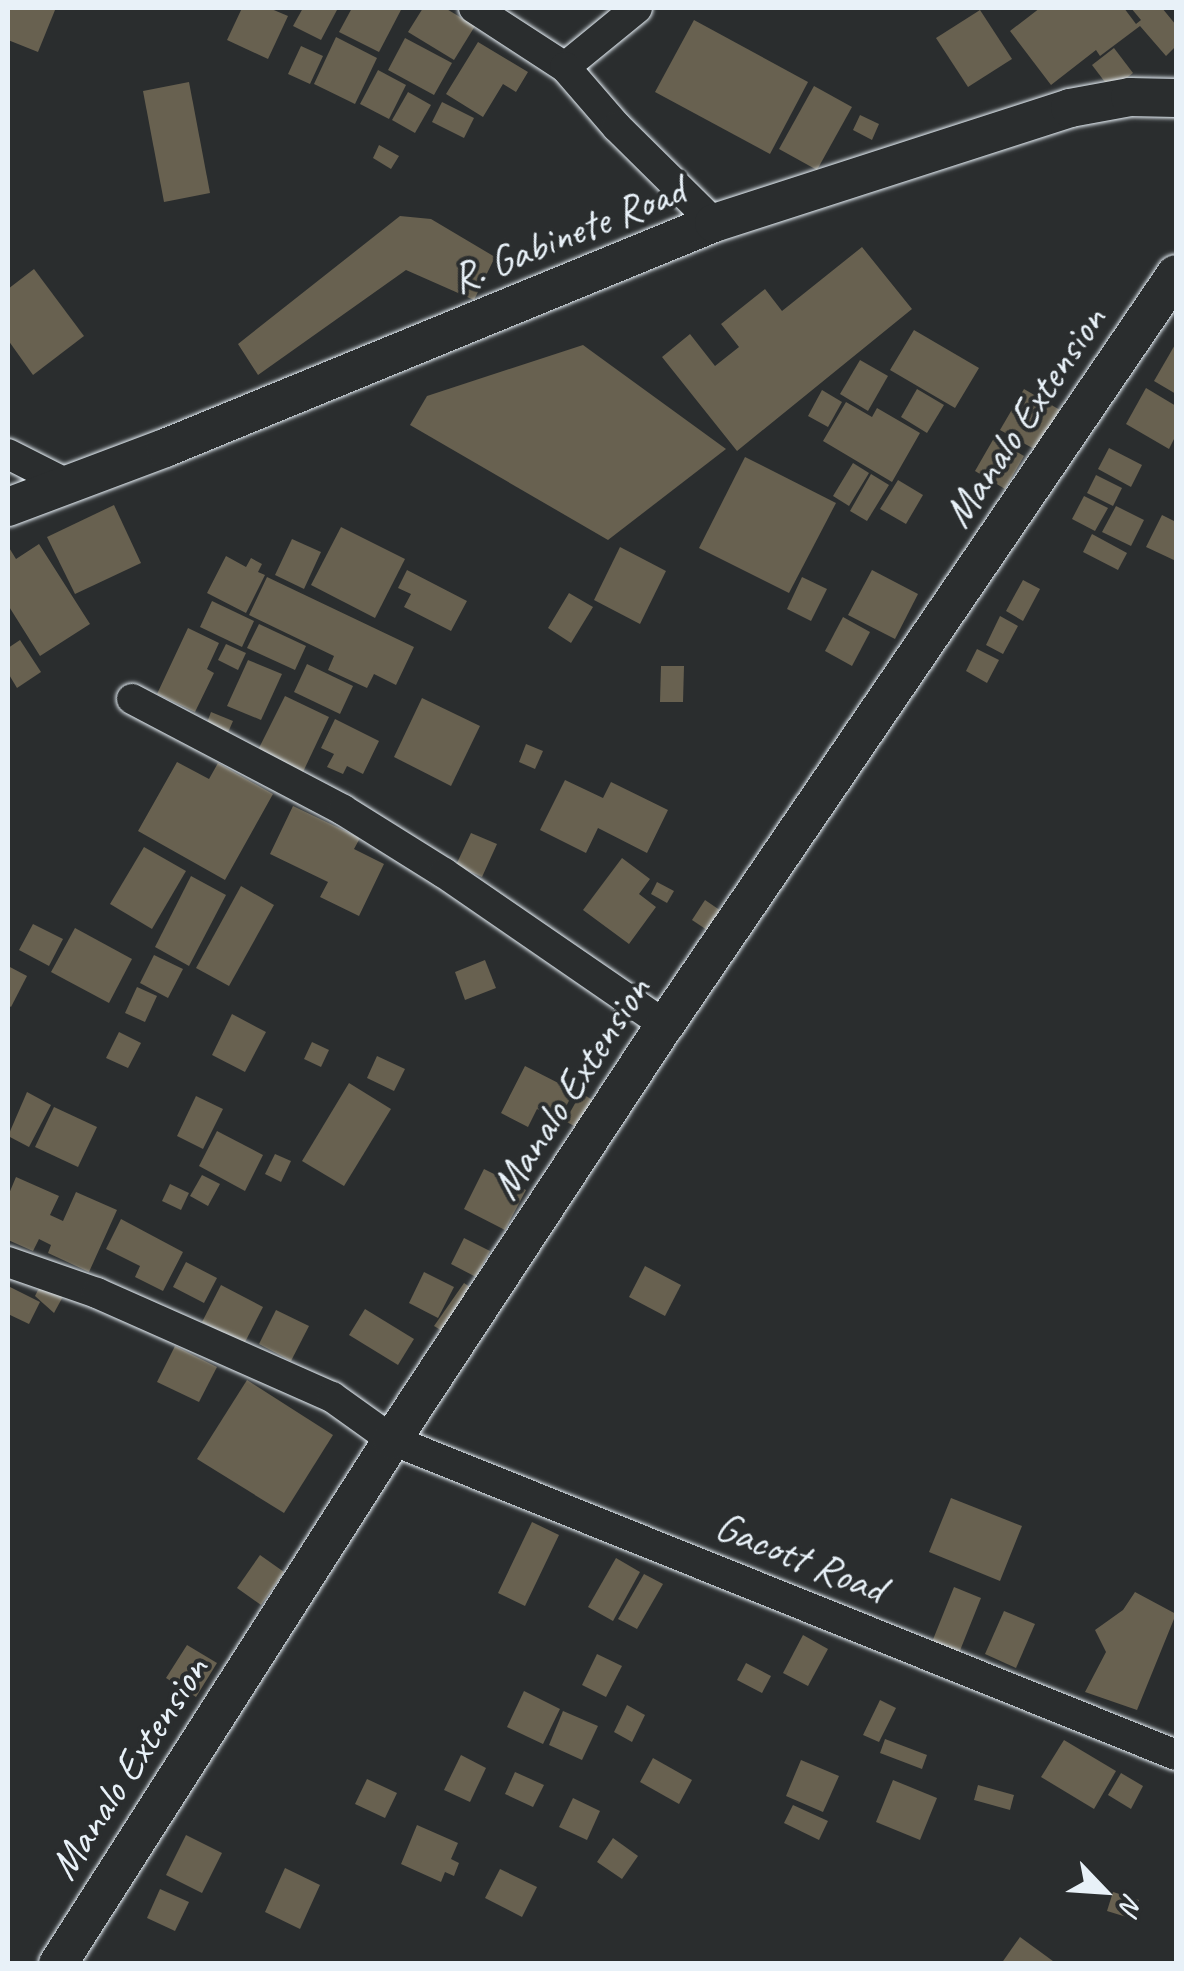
<!DOCTYPE html>
<html>
<head>
<meta charset="utf-8">
<style>
	body { margin:0 }
	#map { position:relative; width:1184px; height:1971px; overflow:hidden; background:#2a2d2e; font-family:Caveat,sans-serif }
	div>[style] { position:absolute }
	[style*='--x'] { left:calc(var(--x)*1px); top:calc(var(--y)*1px); width:calc(var(--w)*1px); rotate:calc(var(--a)*1deg) }
	.building>* { inset:0; background:#686150 }
	.roads { filter:drop-shadow(0 0 2px #e8f1f8) drop-shadow(0 0 2px #e8f1f8) }
	.minor>* { height:30px; margin:-15px; padding:0 15px; transform-origin:15px; border-radius:15px; background:#2a2d2e }
	.tertiary>* { height:38px; margin:-19px; padding:0 19px; transform-origin:19px; border-radius:19px; background:#2a2d2e }
	span { translate:-50% -50%; white-space:nowrap; text-align:center; line-height:1.15; -webkit-text-stroke:8px #2a2d2e; paint-order:stroke }
	.street-label { font-size:42px; color:#e8f1f8 }
	.frame { position:absolute; inset:0; border:10px solid #e8f1f8; pointer-events:none }
	.north { position:absolute; left:1054px; top:1841px; width:100px; height:100px; -webkit-text-stroke:8px #2a2d2e; paint-order:stroke; rotate:115deg; font-size:28px; font-weight:700; line-height:40px; text-align:center; color:#e8f1f8 }
	.north::after { content:''; display:block; margin:auto; width:35px; height:45px; background:#e8f1f8; clip-path:polygon(50% 0,100% 100%,50% 72%,0 100%) }
</style>
</head>
<body>
<div id="map">
	<div class="building">
		<i style="clip-path:polygon(8px 8px,55px 10px,38px 52px,8px 40px)"></i>
		<i style="clip-path:polygon(242px 8px,269px 8px,288px 16px,268px 59px,227px 40px)"></i>
		<i style="clip-path:polygon(303px 8px,338px 8px,321px 40px,293px 26px)"></i>
		<i style="clip-path:polygon(352px 8px,402px 8px,379px 52px,339px 32px)"></i>
		<i style="clip-path:polygon(423px 8px,445px 8px,475px 26px,454px 60px,408px 32px)"></i>
		<i style="clip-path:polygon(1040px 8px,1124px 8px,1136px 24px,1141px 20px,1131px 8px,1162px 8px,1176px 25px,1176px 46px,1166px 56px,1140px 26px,1100px 56px,1096px 50px,1051px 85px,1010px 31px)"></i>
		<i style="clip-path:polygon(980px 10px,1012px 59px,968px 87px,936px 38px)"></i>
		<i style="clip-path:polygon(694px 20px,808px 82px,770px 154px,655px 92px)"></i>
		<i style="clip-path:polygon(336px 37px,377px 58px,355px 104px,314px 84px)"></i>
		<i style="clip-path:polygon(405px 38px,452px 63px,434px 95px,388px 70px)"></i>
		<i style="clip-path:polygon(478px 42px,528px 72px,516px 92px,503px 84px,483px 117px,446px 94px)"></i>
		<i style="clip-path:polygon(301px 46px,323px 56px,310px 84px,288px 74px)"></i>
		<i style="clip-path:polygon(1114px 48px,1133px 73px,1111px 90px,1092px 65px)"></i>
		<i style="clip-path:polygon(378px 70px,406px 85px,389px 119px,360px 104px)"></i>
		<i style="clip-path:polygon(189px 82px,210px 193px,164px 202px,143px 91px)"></i>
		<i style="clip-path:polygon(814px 86px,852px 107px,817px 170px,779px 149px)"></i>
		<i style="clip-path:polygon(408px 92px,431px 105px,415px 133px,392px 120px)"></i>
		<i style="clip-path:polygon(442px 102px,474px 118px,464px 138px,432px 122px)"></i>
		<i style="clip-path:polygon(860px 115px,879px 124px,872px 140px,853px 130px)"></i>
		<i style="clip-path:polygon(379px 145px,399px 156px,391px 169px,373px 158px)"></i>
		<i style="clip-path:polygon(400px 216px,431px 219px,495px 257px,474px 300px,406px 270px,258px 375px,238px 344px)"></i>
		<i style="clip-path:polygon(862px 247px,912px 309px,737px 451px,662px 357px,690px 334px,715px 366px,739px 347px,721px 324px,765px 289px,782px 311px)"></i>
		<i style="clip-path:polygon(34px 269px,84px 336px,33px 375px,8px 340px,8px 289px)"></i>
		<i style="clip-path:polygon(914px 330px,979px 368px,955px 408px,890px 370px)"></i>
		<i style="clip-path:polygon(1176px 343px,1176px 394px,1154px 381px)"></i>
		<i style="clip-path:polygon(583px 345px,726px 449px,608px 540px,410px 425px,427px 396px)"></i>
		<i style="clip-path:polygon(860px 360px,888px 376px,868px 411px,840px 394px)"></i>
		<i style="clip-path:polygon(1146px 388px,1176px 406px,1176px 435px,1169px 449px,1126px 424px)"></i>
		<i style="clip-path:polygon(917px 389px,944px 405px,927px 433px,901px 417px)"></i>
		<i style="clip-path:polygon(1024px 389px,1060px 410px,1036px 450px,1000px 430px)"></i>
		<i style="clip-path:polygon(822px 390px,842px 402px,828px 427px,808px 416px)"></i>
		<i style="clip-path:polygon(846px 402px,872px 417px,877px 408px,920px 433px,892px 482px,823px 441px)"></i>
		<i style="clip-path:polygon(994px 438px,1024px 456px,1005px 489px,975px 471px)"></i>
		<i style="clip-path:polygon(1109px 448px,1142px 465px,1131px 487px,1098px 469px)"></i>
		<i style="clip-path:polygon(745px 457px,836px 503px,789px 593px,699px 548px)"></i>
		<i style="clip-path:polygon(853px 463px,869px 473px,849px 506px,833px 496px)"></i>
		<i style="clip-path:polygon(871px 474px,889px 485px,867px 521px,850px 511px)"></i>
		<i style="clip-path:polygon(1096px 475px,1122px 488px,1113px 506px,1087px 493px)"></i>
		<i style="clip-path:polygon(898px 480px,923px 495px,906px 524px,880px 509px)"></i>
		<i style="clip-path:polygon(1084px 496px,1108px 508px,1095px 531px,1072px 519px)"></i>
		<i style="clip-path:polygon(114px 505px,141px 563px,75px 594px,47px 537px)"></i>
		<i style="clip-path:polygon(1116px 506px,1144px 520px,1131px 546px,1102px 532px)"></i>
		<i style="clip-path:polygon(1162px 515px,1176px 522px,1176px 561px,1146px 547px)"></i>
		<i style="clip-path:polygon(341px 527px,405px 559px,375px 618px,311px 585px)"></i>
		<i style="clip-path:polygon(1092px 534px,1127px 553px,1118px 570px,1083px 552px)"></i>
		<i style="clip-path:polygon(292px 539px,321px 552px,304px 589px,275px 575px)"></i>
		<i style="clip-path:polygon(39px 544px,90px 624px,40px 656px,8px 605px,8px 546px,16px 559px)"></i>
		<i style="clip-path:polygon(620px 547px,666px 571px,640px 624px,594px 600px)"></i>
		<i style="clip-path:polygon(226px 556px,246px 567px,251px 558px,262px 564px,258px 572px,265px 575px,246px 613px,207px 593px)"></i>
		<i style="clip-path:polygon(407px 570px,467px 601px,451px 631px,404px 607px,411px 594px,398px 588px)"></i>
		<i style="clip-path:polygon(872px 570px,918px 594px,895px 639px,848px 615px)"></i>
		<i style="clip-path:polygon(267px 577px,414px 647px,396px 685px,374px 674px,367px 688px,328px 670px,334px 656px,249px 615px)"></i>
		<i style="clip-path:polygon(802px 577px,827px 589px,811px 621px,787px 609px)"></i>
		<i style="clip-path:polygon(1023px 580px,1040px 589px,1023px 621px,1006px 611px)"></i>
		<i style="clip-path:polygon(569px 593px,593px 607px,571px 643px,548px 628px)"></i>
		<i style="clip-path:polygon(212px 601px,254px 621px,242px 647px,200px 627px)"></i>
		<i style="clip-path:polygon(1000px 616px,1018px 626px,1003px 654px,986px 645px)"></i>
		<i style="clip-path:polygon(843px 617px,870px 632px,852px 666px,825px 651px)"></i>
		<i style="clip-path:polygon(259px 624px,306px 646px,295px 670px,247px 648px)"></i>
		<i style="clip-path:polygon(188px 628px,219px 643px,207px 669px,214px 673px,195px 712px,157px 694px)"></i>
		<i style="clip-path:polygon(20px 640px,41px 672px,17px 688px,8px 673px,8px 648px)"></i>
		<i style="clip-path:polygon(226px 644px,246px 653px,238px 670px,218px 660px)"></i>
		<i style="clip-path:polygon(977px 649px,999px 660px,987px 683px,966px 671px)"></i>
		<i style="clip-path:polygon(248px 660px,282px 674px,261px 720px,227px 706px)"></i>
		<i style="clip-path:polygon(307px 664px,353px 686px,340px 714px,294px 692px)"></i>
		<i style="clip-path:polygon(661px 666px,684px 666px,683px 702px,660px 702px)"></i>
		<i style="clip-path:polygon(285px 696px,329px 717px,303px 772px,258px 750px)"></i>
		<i style="clip-path:polygon(422px 698px,480px 726px,451px 786px,394px 757px)"></i>
		<i style="clip-path:polygon(211px 712px,233px 721px,226px 737px,205px 728px)"></i>
		<i style="clip-path:polygon(335px 719px,379px 741px,363px 774px,347px 766px,343px 774px,327px 767px,334px 754px,321px 748px)"></i>
		<i style="clip-path:polygon(526px 744px,543px 751px,535px 769px,519px 762px)"></i>
		<i style="clip-path:polygon(177px 762px,209px 779px,218px 763px,273px 794px,225px 880px,138px 831px)"></i>
		<i style="clip-path:polygon(565px 780px,603px 798px,611px 782px,668px 810px,647px 853px,598px 828px,586px 853px,540px 830px)"></i>
		<i style="clip-path:polygon(293px 806px,360px 838px,354px 849px,384px 864px,359px 916px,320px 897px,328px 882px,270px 854px)"></i>
		<i style="clip-path:polygon(471px 833px,497px 844px,482px 877px,456px 865px)"></i>
		<i style="clip-path:polygon(144px 847px,186px 871px,152px 929px,110px 904px)"></i>
		<i style="clip-path:polygon(622px 858px,650px 879px,639px 894px,656px 907px,629px 944px,583px 910px)"></i>
		<i style="clip-path:polygon(191px 876px,226px 895px,189px 966px,155px 947px)"></i>
		<i style="clip-path:polygon(657px 882px,674px 891px,667px 903px,651px 894px)"></i>
		<i style="clip-path:polygon(241px 886px,274px 905px,229px 986px,196px 968px)"></i>
		<i style="clip-path:polygon(705px 900px,730px 917px,716px 936px,692px 920px)"></i>
		<i style="clip-path:polygon(33px 924px,63px 939px,49px 966px,19px 950px)"></i>
		<i style="clip-path:polygon(75px 928px,132px 959px,109px 1003px,51px 972px)"></i>
		<i style="clip-path:polygon(154px 955px,183px 969px,168px 998px,140px 983px)"></i>
		<i style="clip-path:polygon(485px 960px,496px 988px,465px 1000px,455px 972px)"></i>
		<i style="clip-path:polygon(8px 966px,27px 976px,11px 1007px,8px 1005px)"></i>
		<i style="clip-path:polygon(137px 987px,157px 996px,145px 1022px,125px 1013px)"></i>
		<i style="clip-path:polygon(232px 1014px,266px 1032px,245px 1072px,212px 1055px)"></i>
		<i style="clip-path:polygon(119px 1032px,141px 1043px,128px 1068px,106px 1058px)"></i>
		<i style="clip-path:polygon(312px 1042px,329px 1050px,321px 1067px,304px 1059px)"></i>
		<i style="clip-path:polygon(377px 1056px,405px 1069px,394px 1091px,367px 1078px)"></i>
		<i style="clip-path:polygon(525px 1066px,574px 1091px,559px 1120px,537px 1109px,528px 1127px,501px 1113px)"></i>
		<i style="clip-path:polygon(349px 1083px,391px 1109px,344px 1186px,302px 1161px)"></i>
		<i style="clip-path:polygon(27px 1092px,51px 1105px,29px 1147px,8px 1136px)"></i>
		<i style="clip-path:polygon(581px 1093px,601px 1105px,585px 1132px,565px 1121px)"></i>
		<i style="clip-path:polygon(196px 1096px,223px 1109px,203px 1149px,177px 1136px)"></i>
		<i style="clip-path:polygon(54px 1107px,97px 1127px,78px 1167px,35px 1147px)"></i>
		<i style="clip-path:polygon(217px 1131px,263px 1155px,245px 1191px,199px 1166px)"></i>
		<i style="clip-path:polygon(275px 1154px,291px 1161px,281px 1182px,265px 1174px)"></i>
		<i style="clip-path:polygon(484px 1169px,526px 1190px,505px 1230px,464px 1209px)"></i>
		<i style="clip-path:polygon(202px 1175px,220px 1184px,208px 1206px,190px 1196px)"></i>
		<i style="clip-path:polygon(16px 1177px,59px 1196px,50px 1215px,63px 1221px,76px 1192px,117px 1210px,89px 1272px,48px 1253px,51px 1245px,39px 1239px,33px 1251px,8px 1240px,8px 1196px)"></i>
		<i style="clip-path:polygon(170px 1184px,189px 1193px,181px 1210px,162px 1201px)"></i>
		<i style="clip-path:polygon(121px 1219px,183px 1252px,163px 1291px,135px 1277px,140px 1266px,106px 1249px)"></i>
		<i style="clip-path:polygon(464px 1238px,490px 1251px,476px 1277px,451px 1264px)"></i>
		<i style="clip-path:polygon(186px 1262px,217px 1278px,204px 1303px,173px 1287px)"></i>
		<i style="clip-path:polygon(645px 1266px,681px 1285px,665px 1316px,629px 1297px)"></i>
		<i style="clip-path:polygon(424px 1272px,454px 1287px,438px 1318px,409px 1303px)"></i>
		<i style="clip-path:polygon(44px 1278px,67px 1289px,54px 1313px,35px 1296px)"></i>
		<i style="clip-path:polygon(464px 1283px,483px 1296px,454px 1338px,434px 1326px)"></i>
		<i style="clip-path:polygon(221px 1285px,263px 1307px,244px 1344px,202px 1322px)"></i>
		<i style="clip-path:polygon(8px 1286px,40px 1302px,29px 1324px,8px 1314px)"></i>
		<i style="clip-path:polygon(365px 1309px,414px 1339px,398px 1365px,349px 1335px)"></i>
		<i style="clip-path:polygon(276px 1310px,309px 1326px,291px 1361px,259px 1344px)"></i>
		<i style="clip-path:polygon(175px 1346px,217px 1367px,199px 1402px,157px 1382px)"></i>
		<i style="clip-path:polygon(247px 1380px,333px 1435px,284px 1513px,197px 1459px)"></i>
		<i style="clip-path:polygon(951px 1498px,1022px 1526px,1000px 1581px,929px 1552px)"></i>
		<i style="clip-path:polygon(532px 1522px,559px 1535px,525px 1606px,498px 1593px)"></i>
		<i style="clip-path:polygon(260px 1555px,284px 1572px,261px 1605px,237px 1588px)"></i>
		<i style="clip-path:polygon(616px 1558px,640px 1572px,613px 1621px,588px 1607px)"></i>
		<i style="clip-path:polygon(644px 1574px,663px 1584px,637px 1629px,618px 1619px)"></i>
		<i style="clip-path:polygon(954px 1587px,981px 1598px,959px 1653px,932px 1642px)"></i>
		<i style="clip-path:polygon(1135px 1592px,1176px 1614px,1137px 1710px,1085px 1692px,1106px 1652px,1095px 1630px,1123px 1610px)"></i>
		<i style="clip-path:polygon(1004px 1611px,1035px 1624px,1016px 1668px,985px 1654px)"></i>
		<i style="clip-path:polygon(803px 1635px,828px 1649px,808px 1686px,783px 1673px)"></i>
		<i style="clip-path:polygon(187px 1645px,217px 1663px,196px 1697px,166px 1678px)"></i>
		<i style="clip-path:polygon(597px 1654px,622px 1666px,606px 1697px,582px 1685px)"></i>
		<i style="clip-path:polygon(746px 1663px,771px 1676px,762px 1693px,737px 1680px)"></i>
		<i style="clip-path:polygon(524px 1691px,560px 1709px,543px 1744px,507px 1727px)"></i>
		<i style="clip-path:polygon(880px 1700px,896px 1708px,879px 1742px,863px 1735px)"></i>
		<i style="clip-path:polygon(627px 1705px,645px 1715px,632px 1742px,614px 1732px)"></i>
		<i style="clip-path:polygon(563px 1711px,598px 1726px,582px 1760px,549px 1745px)"></i>
		<i style="clip-path:polygon(885px 1739px,927px 1755px,922px 1769px,880px 1753px)"></i>
		<i style="clip-path:polygon(1064px 1740px,1116px 1771px,1094px 1809px,1041px 1777px)"></i>
		<i style="clip-path:polygon(461px 1755px,486px 1768px,470px 1802px,444px 1790px)"></i>
		<i style="clip-path:polygon(653px 1758px,692px 1780px,679px 1804px,640px 1782px)"></i>
		<i style="clip-path:polygon(801px 1760px,839px 1776px,823px 1812px,786px 1796px)"></i>
		<i style="clip-path:polygon(515px 1772px,544px 1785px,533px 1807px,505px 1794px)"></i>
		<i style="clip-path:polygon(1121px 1773px,1143px 1786px,1131px 1809px,1108px 1795px)"></i>
		<i style="clip-path:polygon(367px 1779px,397px 1793px,385px 1818px,355px 1804px)"></i>
		<i style="clip-path:polygon(893px 1780px,937px 1798px,920px 1840px,876px 1822px)"></i>
		<i style="clip-path:polygon(978px 1785px,1014px 1795px,1010px 1810px,974px 1800px)"></i>
		<i style="clip-path:polygon(573px 1798px,600px 1811px,587px 1840px,559px 1827px)"></i>
		<i style="clip-path:polygon(793px 1805px,828px 1821px,819px 1840px,784px 1823px)"></i>
		<i style="clip-path:polygon(417px 1825px,458px 1843px,451px 1859px,459px 1863px,454px 1876px,445px 1872px,441px 1882px,401px 1864px)"></i>
		<i style="clip-path:polygon(186px 1835px,222px 1853px,202px 1893px,166px 1875px)"></i>
		<i style="clip-path:polygon(613px 1838px,638px 1856px,622px 1879px,597px 1862px)"></i>
		<i style="clip-path:polygon(285px 1868px,320px 1885px,300px 1929px,265px 1912px)"></i>
		<i style="clip-path:polygon(500px 1869px,537px 1887px,522px 1917px,485px 1898px)"></i>
		<i style="clip-path:polygon(160px 1889px,189px 1902px,175px 1931px,147px 1918px)"></i>
		<i style="clip-path:polygon(1113px 1892px,1139px 1900px,1133px 1919px,1107px 1911px)"></i>
		<i style="clip-path:polygon(1020px 1937px,1057px 1964px,1001px 1964px)"></i>
	</div>
	<div class="roads">
		<div class="minor">
			<i style="--x:474;--y:8;--w:108;--a:33"></i>
			<i style="--x:565;--y:67;--w:93;--a:-39.3"></i>
			<i style="--x:565;--y:67;--w:79;--a:49.1"></i>
			<i style="--x:617;--y:127;--w:136;--a:44.7"></i>
			<i style="--x:8;--y:454;--w:66;--a:27"></i>
			<i style="--x:132;--y:699;--w:238;--a:27.7"></i>
			<i style="--x:343;--y:810;--w:119;--a:32"></i>
			<i style="--x:444;--y:873;--w:268;--a:34.5"></i>
			<i style="--x:8;--y:1262;--w:94;--a:19.2"></i>
			<i style="--x:97;--y:1293;--w:257;--a:23.9"></i>
			<i style="--x:332;--y:1397;--w:74;--a:35.6"></i>
			<i style="--x:392;--y:1440;--w:845;--a:21.89"></i>
		</div>
		<div class="tertiary">
			<i style="--x:8;--y:507;--w:168;--a:-20.6"></i>
			<i style="--x:165;--y:448;--w:593;--a:-22.29"></i>
			<i style="--x:714;--y:223;--w:374;--a:-17.9"></i>
			<i style="--x:1070;--y:108;--w:61;--a:-10.4"></i>
			<i style="--x:1130;--y:97;--w:46;--a:1.2"></i>
			<i style="--x:58;--y:1964;--w:621;--a:-57.49"></i>
			<i style="--x:392;--y:1440;--w:497;--a:-56.7"></i>
			<i style="--x:665;--y:1025;--w:908;--a:-55.77"></i>
		</div>
	</div>
	<div class="street-label">
		<span style="left:568px;top:235px;rotate:-22deg">R. Gabinete Road</span>
		<span style="left:1025px;top:417px;rotate:-56deg">Manalo Extension</span>
		<span style="left:571px;top:1088px;rotate:-57deg">Manalo Extension</span>
		<span style="left:800px;top:1558px;rotate:22deg">Gacott Road</span>
		<span style="left:129px;top:1768px;rotate:-57deg">Manalo Extension</span>
	</div>
	<div class="frame"></div>
	<div class="north">N</div>
</div>
</body>
</html>
